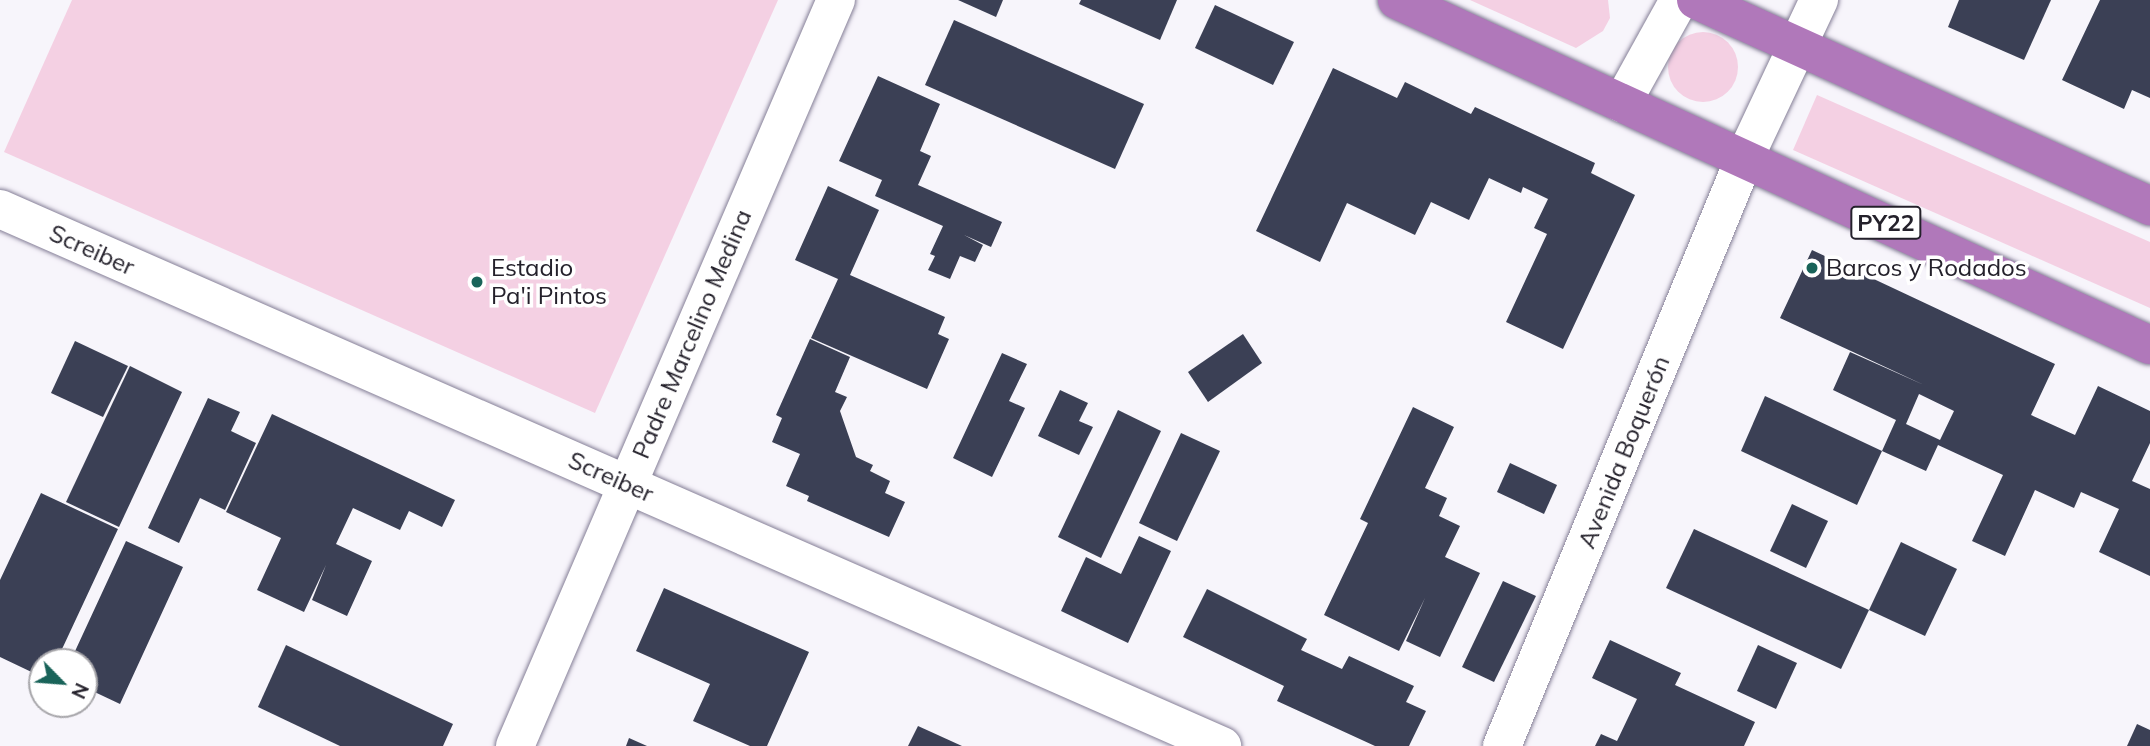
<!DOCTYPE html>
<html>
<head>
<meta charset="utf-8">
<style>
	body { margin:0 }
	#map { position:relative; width:2150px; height:746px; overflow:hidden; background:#f7f5fb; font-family:Mulish,sans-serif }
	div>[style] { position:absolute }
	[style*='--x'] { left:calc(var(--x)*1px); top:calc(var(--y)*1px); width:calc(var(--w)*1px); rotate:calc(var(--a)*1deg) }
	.green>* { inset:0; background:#f4d0e3 }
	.round { border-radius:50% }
	.building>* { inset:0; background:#3b4055 }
	.roads { filter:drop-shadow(0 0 2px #857f97) drop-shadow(0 0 2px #857f97) }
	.minor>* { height:38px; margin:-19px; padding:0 19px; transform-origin:19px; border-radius:19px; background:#fff }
	.highway>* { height:38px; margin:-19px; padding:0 19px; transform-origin:19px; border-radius:19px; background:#b078ba }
	.dots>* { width:19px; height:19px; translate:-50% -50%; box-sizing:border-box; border:4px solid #fff; border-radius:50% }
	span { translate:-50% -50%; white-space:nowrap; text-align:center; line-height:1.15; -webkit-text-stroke:7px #fff; paint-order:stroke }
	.shield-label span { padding:2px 5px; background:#fff; border:2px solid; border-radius:5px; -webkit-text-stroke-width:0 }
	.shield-label { font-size:23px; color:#24212b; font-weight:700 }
	.street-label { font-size:24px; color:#24212b }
	.poi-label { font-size:24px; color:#24212b }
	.left { translate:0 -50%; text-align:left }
	.north { position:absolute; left:28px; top:648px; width:70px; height:70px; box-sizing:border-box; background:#fff; border:2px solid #a7a6aa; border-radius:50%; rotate:115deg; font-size:19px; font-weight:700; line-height:28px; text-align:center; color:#24212b }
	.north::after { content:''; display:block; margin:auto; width:24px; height:32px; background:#196359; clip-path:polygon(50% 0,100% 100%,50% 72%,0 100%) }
</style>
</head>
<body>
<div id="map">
	<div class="green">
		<i style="clip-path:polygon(72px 0,778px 0,595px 413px,4px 152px)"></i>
		<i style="clip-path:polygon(1470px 0,1608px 0,1610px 18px,1603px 31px,1576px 48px)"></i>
		<i class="round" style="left:1668px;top:32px;width:70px;height:70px"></i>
		<i style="clip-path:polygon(1817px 95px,2150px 242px,2150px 308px,1793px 150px)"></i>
	</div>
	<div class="building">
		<i style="clip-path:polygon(958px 0,1003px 0,996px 17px)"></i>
		<i style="clip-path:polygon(1081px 0,1177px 0,1160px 40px,1079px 4px)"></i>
		<i style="clip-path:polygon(1959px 0,2051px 0,2024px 60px,1948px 27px)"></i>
		<i style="clip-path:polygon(2100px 0,2150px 0,2150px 98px,2132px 90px,2124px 109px,2062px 80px)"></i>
		<i style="clip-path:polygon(1215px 5px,1294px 42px,1273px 85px,1195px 48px)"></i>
		<i style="clip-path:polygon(954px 20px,1144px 104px,1115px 169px,925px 85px)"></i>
		<i style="clip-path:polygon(1333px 68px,1397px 98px,1405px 82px,1471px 114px,1475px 107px,1595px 163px,1591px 173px,1635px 195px,1563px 349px,1506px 322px,1547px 234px,1534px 228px,1548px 199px,1523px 187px,1521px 193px,1489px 178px,1469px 220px,1431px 202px,1415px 235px,1347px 203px,1320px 262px,1256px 231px)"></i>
		<i style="clip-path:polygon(878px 76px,940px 104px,920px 151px,931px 156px,918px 185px,1002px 222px,991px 247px,964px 235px,983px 245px,975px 262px,960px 256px,950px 279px,928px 270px,935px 256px,930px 254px,943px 226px,875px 196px,882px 180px,839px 161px)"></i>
		<i style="clip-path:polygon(828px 186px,879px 210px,850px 275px,945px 317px,938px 334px,949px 339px,927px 389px,811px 338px,838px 279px,795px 260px)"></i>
		<i style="clip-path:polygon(evenodd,1812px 250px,2055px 364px,2031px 415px,2075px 435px,2098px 386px,2150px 411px,2150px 443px,2132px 481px,2150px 489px,2150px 576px,2099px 552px,2119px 509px,2081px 492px,2074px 508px,2035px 490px,2005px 556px,1972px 541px,2003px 475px,1938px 445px,1926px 471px,1882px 451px,1896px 420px,1833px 390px,1850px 352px,1924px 385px,1780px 318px,1812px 250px,1919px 394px,1954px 411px,1940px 440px,1906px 424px,1919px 394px)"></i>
		<i style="clip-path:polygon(1243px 334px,1262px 363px,1208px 402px,1188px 372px)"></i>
		<i style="clip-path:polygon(810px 339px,850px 357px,835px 392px,847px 397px,840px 411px,856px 457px,873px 465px,870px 471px,890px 481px,885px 493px,905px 502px,889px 537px,807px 501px,809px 496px,786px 486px,800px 454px,772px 442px,782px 418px,776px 415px)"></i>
		<i style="clip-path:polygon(75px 341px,128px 366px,103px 417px,51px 393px)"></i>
		<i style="clip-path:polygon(1002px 353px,1027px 364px,1009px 401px,1025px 408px,992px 477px,953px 458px)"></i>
		<i style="clip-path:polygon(130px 366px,182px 392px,119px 527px,66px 502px)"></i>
		<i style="clip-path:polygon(1060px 390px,1088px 403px,1079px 421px,1093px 427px,1079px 455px,1038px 436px)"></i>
		<i style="clip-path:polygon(1765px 396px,1882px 451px,1857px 505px,1741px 451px)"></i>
		<i style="clip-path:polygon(208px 398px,240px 412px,231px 431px,256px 443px,225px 510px,200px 498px,179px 543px,148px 528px)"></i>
		<i style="clip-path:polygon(1413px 407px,1454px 427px,1425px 488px,1447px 498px,1439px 516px,1460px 526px,1445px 557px,1480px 573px,1440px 657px,1406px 641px,1425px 598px,1399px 651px,1324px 615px,1368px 523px,1360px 519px)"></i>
		<i style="clip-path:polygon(1118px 410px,1161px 431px,1101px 558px,1058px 537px)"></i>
		<i style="clip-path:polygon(272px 414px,455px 500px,442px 527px,409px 511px,400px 530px,353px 508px,336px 544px,372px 561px,347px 616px,312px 600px,326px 565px,304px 612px,257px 590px,281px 538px,226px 512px)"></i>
		<i style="clip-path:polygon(1181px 433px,1220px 451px,1177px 541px,1139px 523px)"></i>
		<i style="clip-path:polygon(1510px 463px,1557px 485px,1544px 514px,1497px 492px)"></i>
		<i style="clip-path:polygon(41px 493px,118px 529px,56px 662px,42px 662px,42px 677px,0 657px,0 580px)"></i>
		<i style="clip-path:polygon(1792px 504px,1828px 521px,1806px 568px,1770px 551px)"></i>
		<i style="clip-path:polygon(1694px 529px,1869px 610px,1841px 669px,1666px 588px)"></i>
		<i style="clip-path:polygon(1139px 536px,1171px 551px,1128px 643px,1061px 611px,1086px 557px,1121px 574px)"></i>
		<i style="clip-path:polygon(126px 541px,183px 567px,120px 704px,84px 687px,84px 662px,70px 662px)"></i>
		<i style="clip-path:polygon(1901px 542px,1957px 569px,1925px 636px,1869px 610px)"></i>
		<i style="clip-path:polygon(1503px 581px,1536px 596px,1494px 682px,1462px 667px)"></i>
		<i style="clip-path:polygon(664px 588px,809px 652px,767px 746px,750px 746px,693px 721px,710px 684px,636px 651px)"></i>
		<i style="clip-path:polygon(1207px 589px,1307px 639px,1301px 650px,1342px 669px,1349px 656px,1414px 686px,1406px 702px,1426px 711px,1409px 746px,1375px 746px,1277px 701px,1284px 686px,1183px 637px)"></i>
		<i style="clip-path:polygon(1610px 640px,1681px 673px,1675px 685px,1755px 722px,1744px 746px,1595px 746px,1601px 734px,1617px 741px,1637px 699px,1592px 678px)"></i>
		<i style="clip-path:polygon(286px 645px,453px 724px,443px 746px,340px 746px,258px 707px)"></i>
		<i style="clip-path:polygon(1758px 645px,1797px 663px,1776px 709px,1737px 691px)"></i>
		<i style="clip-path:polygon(2137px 724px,2150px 730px,2150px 746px,2127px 746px)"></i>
		<i style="clip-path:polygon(918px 726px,962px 746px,908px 746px)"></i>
		<i style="clip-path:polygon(629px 738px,647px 746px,626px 746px)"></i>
	</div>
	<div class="roads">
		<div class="minor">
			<i style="--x:1622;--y:103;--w:118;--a:-61"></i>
			<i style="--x:0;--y:209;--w:1335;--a:23.72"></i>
			<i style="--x:515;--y:746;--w:812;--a:-66.72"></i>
			<i style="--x:1502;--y:746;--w:637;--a:-67.58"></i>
			<i style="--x:1745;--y:157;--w:174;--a:-64.8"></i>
		</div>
		<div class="highway">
			<i style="--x:1397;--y:0;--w:828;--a:24.62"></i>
			<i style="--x:1696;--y:0;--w:499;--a:24.4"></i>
		</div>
	</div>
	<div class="dots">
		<i style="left:1812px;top:268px;background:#196359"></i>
		<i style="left:477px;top:282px;background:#196359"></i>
	</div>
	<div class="shield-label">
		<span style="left:1886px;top:223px">PY22</span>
	</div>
	<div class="street-label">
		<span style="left:92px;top:250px;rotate:24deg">Screiber</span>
		<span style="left:692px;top:334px;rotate:-67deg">Padre Marcelino Medina</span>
		<span style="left:1624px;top:452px;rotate:-68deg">Avenida Boquerón</span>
		<span style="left:611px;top:477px;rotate:24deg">Screiber</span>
	</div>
	<div class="poi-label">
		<span class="left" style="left:491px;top:282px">Estadio<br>Pa'i Pintos</span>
		<span class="left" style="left:1826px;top:268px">Barcos y Rodados</span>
	</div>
	<div class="north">N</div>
</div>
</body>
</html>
